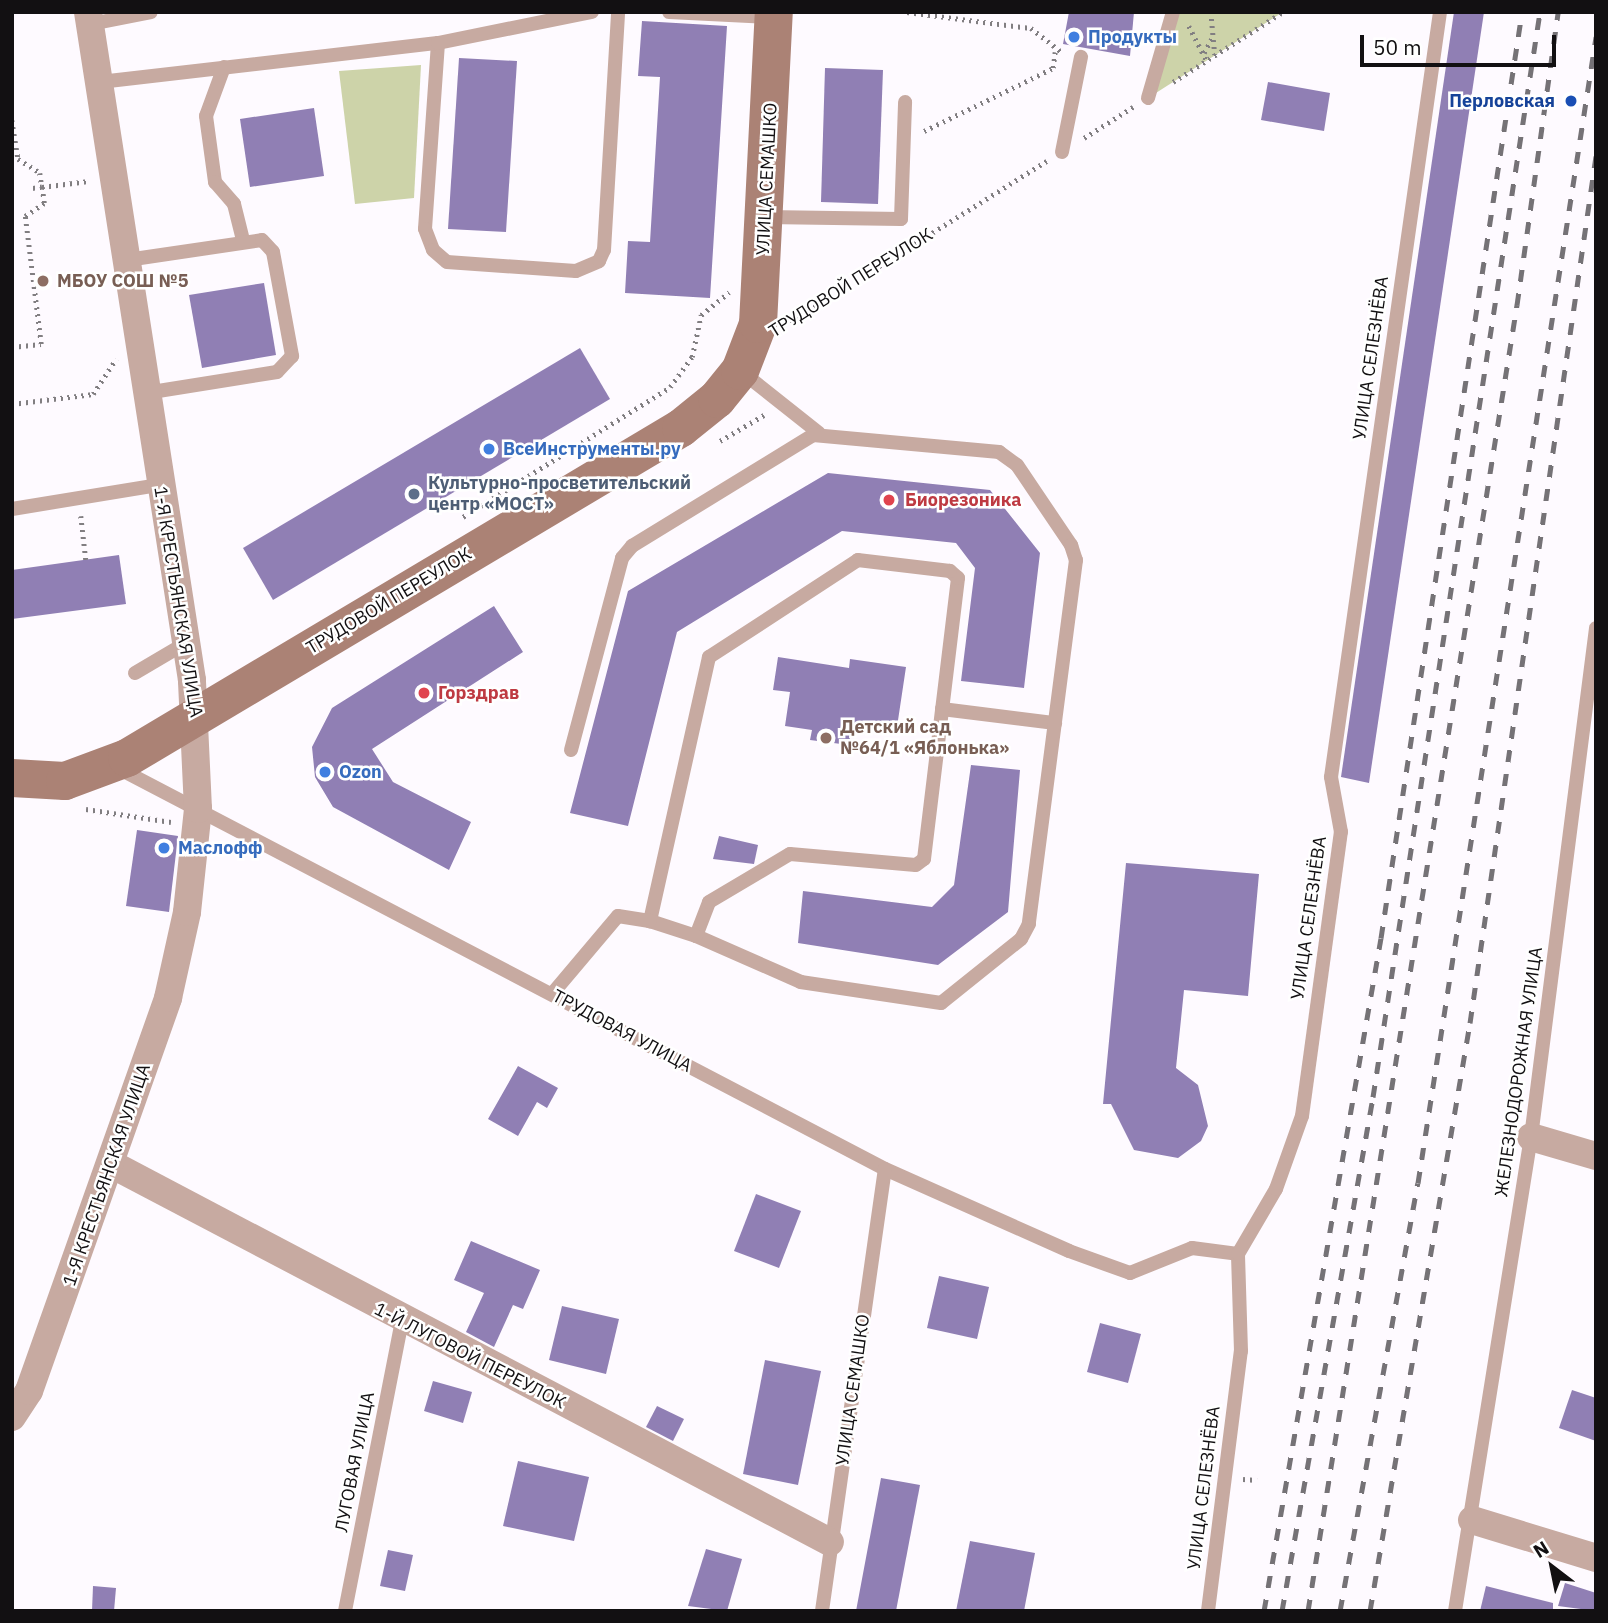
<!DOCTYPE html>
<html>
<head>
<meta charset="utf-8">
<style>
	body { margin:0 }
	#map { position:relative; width:1608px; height:1623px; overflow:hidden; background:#fefaff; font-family:"IBM Plex Sans",sans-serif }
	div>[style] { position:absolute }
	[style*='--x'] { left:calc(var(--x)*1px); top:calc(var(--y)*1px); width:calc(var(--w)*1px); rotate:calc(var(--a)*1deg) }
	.green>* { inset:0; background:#cdd3a9 }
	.building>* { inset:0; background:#907fb4 }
	.path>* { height:4.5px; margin-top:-2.25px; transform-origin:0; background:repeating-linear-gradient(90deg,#817e81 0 2px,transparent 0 7px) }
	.lane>* { height:14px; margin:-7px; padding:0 7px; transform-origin:7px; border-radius:7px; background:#c7aaa1 }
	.street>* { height:28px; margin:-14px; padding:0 14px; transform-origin:14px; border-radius:14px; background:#c7aaa1 }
	.secondary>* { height:38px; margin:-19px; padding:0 19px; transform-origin:19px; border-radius:19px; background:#ab8275 }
	.rail>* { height:5px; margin-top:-2.5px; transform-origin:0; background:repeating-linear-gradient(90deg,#757276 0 12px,transparent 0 24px) }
	.dots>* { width:19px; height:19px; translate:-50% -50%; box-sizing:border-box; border:4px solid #fff; border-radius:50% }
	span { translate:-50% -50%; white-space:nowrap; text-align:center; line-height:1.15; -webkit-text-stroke:5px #fff; paint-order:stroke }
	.shop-label { font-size:18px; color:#366cbe; font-weight:700 }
	.left { translate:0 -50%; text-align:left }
	.transit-label { font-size:18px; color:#164399; font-weight:700 }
	.right { translate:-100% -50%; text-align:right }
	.street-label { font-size:18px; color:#121012 }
	.education-label { font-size:18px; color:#785e54; font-weight:700 }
	.service-label { font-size:18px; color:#4e5e75; font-weight:700 }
	.health-label { font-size:18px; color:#be3a42; font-weight:700 }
	.frame { position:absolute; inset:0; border:14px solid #121012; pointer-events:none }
	.north { position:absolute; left:1517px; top:1532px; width:70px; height:70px; -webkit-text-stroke:5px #fff; paint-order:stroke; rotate:328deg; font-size:19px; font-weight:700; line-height:28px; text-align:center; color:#121012 }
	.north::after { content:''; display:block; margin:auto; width:24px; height:32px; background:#121012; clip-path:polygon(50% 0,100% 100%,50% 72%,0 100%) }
	.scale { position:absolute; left:1360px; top:35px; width:196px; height:32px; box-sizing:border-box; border:4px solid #121012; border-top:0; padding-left:9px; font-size:21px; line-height:24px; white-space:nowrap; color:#121012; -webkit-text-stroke:5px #fff; paint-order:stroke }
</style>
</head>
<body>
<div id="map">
	<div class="green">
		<i style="clip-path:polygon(1173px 12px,1283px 12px,1148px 98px)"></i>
		<i style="clip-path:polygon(421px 65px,414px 198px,355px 204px,339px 71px)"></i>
	</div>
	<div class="building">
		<i style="clip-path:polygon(1069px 12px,1134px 12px,1130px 56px,1063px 44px)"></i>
		<i style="clip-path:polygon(1454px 12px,1484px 12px,1369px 783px,1341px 777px)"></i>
		<i style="clip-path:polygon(642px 21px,727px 26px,710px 298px,625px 293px,628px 241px,650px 242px,660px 77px,638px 76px)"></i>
		<i style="clip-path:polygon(459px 58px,517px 61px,506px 232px,448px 229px)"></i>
		<i style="clip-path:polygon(825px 68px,883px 70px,878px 204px,821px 202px)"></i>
		<i style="clip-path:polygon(1268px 82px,1330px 93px,1324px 131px,1261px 120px)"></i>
		<i style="clip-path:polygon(314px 108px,324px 176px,250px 187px,240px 119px)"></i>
		<i style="clip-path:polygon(264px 283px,276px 355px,202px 368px,189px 295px)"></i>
		<i style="clip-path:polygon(580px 348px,610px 399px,273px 600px,243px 548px)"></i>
		<i style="clip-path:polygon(828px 473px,990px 490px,1040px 553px,1024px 688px,961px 681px,975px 568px,956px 543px,842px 531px,677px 632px,628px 826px,570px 813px,628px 591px)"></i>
		<i style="clip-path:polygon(119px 555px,126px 604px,12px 619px,12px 570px)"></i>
		<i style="clip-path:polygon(494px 606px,523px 652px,372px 749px,393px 782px,471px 822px,449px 870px,333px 807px,315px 777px,312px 747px,332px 708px)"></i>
		<i style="clip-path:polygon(778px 657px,849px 668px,850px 659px,906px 667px,897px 727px,852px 726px,849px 745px,810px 740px,812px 730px,785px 726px,790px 692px,773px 690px)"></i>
		<i style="clip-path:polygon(971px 765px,1020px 770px,1008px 912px,938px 965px,798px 943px,803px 891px,932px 907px,954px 885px)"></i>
		<i style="clip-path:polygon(137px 830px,178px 836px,169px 912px,126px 906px)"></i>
		<i style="clip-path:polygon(719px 836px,758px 845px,754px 864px,713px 859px)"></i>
		<i style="clip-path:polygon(1126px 863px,1259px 874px,1248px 996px,1184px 990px,1176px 1068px,1198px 1085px,1208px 1126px,1201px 1141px,1178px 1158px,1134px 1150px,1111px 1104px,1103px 1104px)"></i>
		<i style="clip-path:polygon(518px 1066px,558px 1088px,547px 1108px,537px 1102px,518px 1136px,488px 1119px)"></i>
		<i style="clip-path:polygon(756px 1194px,801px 1211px,779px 1268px,734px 1251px)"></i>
		<i style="clip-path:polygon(471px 1241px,540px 1270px,523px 1309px,513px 1305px,494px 1347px,466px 1332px,484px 1293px,454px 1280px)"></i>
		<i style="clip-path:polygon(939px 1276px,989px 1287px,977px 1339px,927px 1328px)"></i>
		<i style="clip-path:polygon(562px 1306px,619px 1319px,606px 1374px,549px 1360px)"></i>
		<i style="clip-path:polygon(1100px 1323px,1141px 1334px,1128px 1383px,1087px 1372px)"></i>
		<i style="clip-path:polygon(765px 1360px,821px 1371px,798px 1485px,743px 1474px)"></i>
		<i style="clip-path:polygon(433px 1381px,472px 1392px,463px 1423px,424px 1411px)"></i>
		<i style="clip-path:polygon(1572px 1390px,1596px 1398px,1596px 1441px,1559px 1428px)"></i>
		<i style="clip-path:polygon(657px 1406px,684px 1419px,673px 1441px,646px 1427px)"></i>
		<i style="clip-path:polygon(518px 1461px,589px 1477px,574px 1541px,503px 1526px)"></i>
		<i style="clip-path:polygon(881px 1478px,920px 1485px,896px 1611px,856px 1611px)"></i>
		<i style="clip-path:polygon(970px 1541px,1035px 1553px,1024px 1611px,956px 1611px)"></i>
		<i style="clip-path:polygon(706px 1549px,742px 1559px,727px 1611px,688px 1606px)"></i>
		<i style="clip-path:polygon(388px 1550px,413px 1555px,405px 1591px,380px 1586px)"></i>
		<i style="clip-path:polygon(1565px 1583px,1596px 1593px,1596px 1611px,1558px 1606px)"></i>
		<i style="clip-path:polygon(93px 1586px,116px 1588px,114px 1611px,92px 1611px)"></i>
		<i style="clip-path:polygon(1486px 1586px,1553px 1603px,1553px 1611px,1480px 1611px)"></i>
	</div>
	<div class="path">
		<i style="--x:907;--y:12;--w:125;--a:7.4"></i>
		<i style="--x:1031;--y:28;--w:41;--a:38"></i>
		<i style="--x:1211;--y:12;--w:43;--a:84.7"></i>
		<i style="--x:1189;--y:26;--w:39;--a:63"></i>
		<i style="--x:1204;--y:53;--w:19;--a:-62"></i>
		<i style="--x:1173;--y:82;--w:130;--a:-32.5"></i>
		<i style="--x:12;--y:120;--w:39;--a:81"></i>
		<i style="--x:18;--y:159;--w:26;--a:32"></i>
		<i style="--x:40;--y:173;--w:14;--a:82"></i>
		<i style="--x:42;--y:187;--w:12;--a:171"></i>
		<i style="--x:924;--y:131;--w:144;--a:-26"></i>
		<i style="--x:1053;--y:68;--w:16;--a:-83"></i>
		<i style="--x:1084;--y:138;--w:58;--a:-32.3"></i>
		<i style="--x:790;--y:322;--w:303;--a:-32.1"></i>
		<i style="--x:12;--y:347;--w:29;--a:-6"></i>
		<i style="--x:41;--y:344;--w:129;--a:-97.1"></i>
		<i style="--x:25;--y:216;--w:23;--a:-34"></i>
		<i style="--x:44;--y:203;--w:16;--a:-97"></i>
		<i style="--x:42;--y:187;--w:47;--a:-7.3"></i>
		<i style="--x:12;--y:404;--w:82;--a:-7"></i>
		<i style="--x:93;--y:394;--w:42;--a:-56.7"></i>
		<i style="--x:720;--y:441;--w:51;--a:-30.6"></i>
		<i style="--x:81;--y:516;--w:44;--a:83.5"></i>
		<i style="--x:463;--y:517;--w:244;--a:-32.1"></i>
		<i style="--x:670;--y:387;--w:37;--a:-54"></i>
		<i style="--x:692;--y:357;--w:43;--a:-77.9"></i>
		<i style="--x:701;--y:315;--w:36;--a:-39"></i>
		<i style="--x:86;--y:809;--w:86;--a:8.7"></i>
		<i style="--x:1243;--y:1479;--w:14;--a:4"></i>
	</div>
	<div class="lane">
		<i style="--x:669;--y:12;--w:103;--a:2.8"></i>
		<i style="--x:91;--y:24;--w:61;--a:-11.3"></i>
		<i style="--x:438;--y:43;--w:186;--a:94"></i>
		<i style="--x:425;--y:229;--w:22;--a:69"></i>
		<i style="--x:433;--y:250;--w:18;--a:41"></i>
		<i style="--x:447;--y:262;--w:129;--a:4"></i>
		<i style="--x:576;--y:271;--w:25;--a:-23"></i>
		<i style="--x:599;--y:261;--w:12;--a:-66"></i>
		<i style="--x:604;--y:250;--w:238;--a:-86.6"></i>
		<i style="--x:224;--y:67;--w:52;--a:110.2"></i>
		<i style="--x:206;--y:116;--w:67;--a:82.2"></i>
		<i style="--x:215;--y:182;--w:29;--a:49"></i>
		<i style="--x:234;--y:204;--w:38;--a:76"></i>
		<i style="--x:100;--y:82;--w:340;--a:-6.6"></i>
		<i style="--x:438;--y:43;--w:157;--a:-11.4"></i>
		<i style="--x:1148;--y:98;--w:90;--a:-73.8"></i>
		<i style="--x:1062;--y:152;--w:97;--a:-78.7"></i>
		<i style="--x:766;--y:217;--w:135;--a:0.8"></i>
		<i style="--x:901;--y:219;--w:117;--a:-88"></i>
		<i style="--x:127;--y:260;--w:136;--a:-8.4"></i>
		<i style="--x:262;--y:240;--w:16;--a:47"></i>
		<i style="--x:273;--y:252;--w:106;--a:79.6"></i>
		<i style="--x:292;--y:356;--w:22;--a:133"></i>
		<i style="--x:277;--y:372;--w:133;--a:170.9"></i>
		<i style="--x:742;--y:372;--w:98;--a:38.4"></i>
		<i style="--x:12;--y:509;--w:149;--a:-9.3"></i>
		<i style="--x:135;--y:673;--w:59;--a:-30.5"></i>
		<i style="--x:942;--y:709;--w:114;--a:7.1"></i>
		<i style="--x:571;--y:750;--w:199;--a:-75.1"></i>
		<i style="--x:622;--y:558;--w:16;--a:-50"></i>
		<i style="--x:632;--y:546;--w:212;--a:-31.5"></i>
		<i style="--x:813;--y:435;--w:187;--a:5.2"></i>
		<i style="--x:999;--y:452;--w:22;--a:36"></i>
		<i style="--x:1017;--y:465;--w:97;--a:56"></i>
		<i style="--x:1071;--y:545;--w:16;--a:72"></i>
		<i style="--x:1076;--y:560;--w:367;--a:97.4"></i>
		<i style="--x:1029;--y:924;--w:17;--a:118"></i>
		<i style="--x:1021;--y:939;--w:102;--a:141.3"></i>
		<i style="--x:941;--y:1003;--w:142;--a:-171.5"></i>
		<i style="--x:801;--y:982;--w:115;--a:-156.3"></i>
		<i style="--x:696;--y:936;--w:36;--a:-69"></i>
		<i style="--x:709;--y:902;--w:94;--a:-30.7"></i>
		<i style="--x:790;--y:854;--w:126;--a:5"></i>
		<i style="--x:916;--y:865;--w:10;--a:-37"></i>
		<i style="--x:924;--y:859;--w:283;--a:-83.1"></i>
		<i style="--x:958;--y:578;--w:11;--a:-139"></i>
		<i style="--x:950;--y:571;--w:93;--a:-173.2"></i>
		<i style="--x:858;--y:560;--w:178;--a:146.9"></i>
		<i style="--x:709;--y:657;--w:271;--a:102.6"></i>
		<i style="--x:650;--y:921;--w:48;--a:18.1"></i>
		<i style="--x:118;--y:768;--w:865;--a:27.6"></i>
		<i style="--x:885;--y:1169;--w:201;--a:24"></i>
		<i style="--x:1069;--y:1251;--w:65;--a:19.8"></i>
		<i style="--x:1130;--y:1273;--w:67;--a:-22"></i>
		<i style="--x:1192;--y:1248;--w:46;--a:7.4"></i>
		<i style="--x:552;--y:994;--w:102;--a:-49.8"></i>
		<i style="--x:618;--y:916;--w:32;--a:9"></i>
		<i style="--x:345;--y:1611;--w:296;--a:-78.9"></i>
		<i style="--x:822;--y:1611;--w:446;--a:-81.9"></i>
		<i style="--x:1208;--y:1611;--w:262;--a:-82.8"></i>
		<i style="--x:1241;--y:1351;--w:97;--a:-91.8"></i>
		<i style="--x:1238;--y:1254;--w:75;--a:-59.7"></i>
		<i style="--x:1276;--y:1189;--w:77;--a:-70.4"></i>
		<i style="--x:1302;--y:1116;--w:287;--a:-82.2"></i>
		<i style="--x:1341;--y:832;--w:56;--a:-100.3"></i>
		<i style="--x:1331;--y:777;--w:773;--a:-81.89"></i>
		<i style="--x:1455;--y:1611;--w:480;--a:-80.9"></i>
		<i style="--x:1531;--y:1137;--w:513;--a:-82.72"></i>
	</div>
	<div class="street">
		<i style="--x:1531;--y:1137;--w:68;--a:16.3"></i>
		<i style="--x:113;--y:1165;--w:810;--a:27.74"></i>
		<i style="--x:12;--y:1417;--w:31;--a:-57"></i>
		<i style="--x:29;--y:1391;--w:417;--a:-70.5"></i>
		<i style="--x:168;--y:998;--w:88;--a:-77.5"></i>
		<i style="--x:187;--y:912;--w:104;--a:-83.9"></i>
		<i style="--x:198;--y:809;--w:129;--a:-92.7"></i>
		<i style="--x:192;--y:680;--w:676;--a:-98.85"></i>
		<i style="--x:1472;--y:1520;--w:130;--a:17"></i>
	</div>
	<div class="secondary">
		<i style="--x:12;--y:778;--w:53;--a:3.2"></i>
		<i style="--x:65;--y:781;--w:66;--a:-20.4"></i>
		<i style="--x:127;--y:758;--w:645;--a:-30.78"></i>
		<i style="--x:681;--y:428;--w:46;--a:-38.9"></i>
		<i style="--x:717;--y:399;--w:36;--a:-51"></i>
		<i style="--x:740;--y:371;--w:50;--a:-69"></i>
		<i style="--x:758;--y:324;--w:312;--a:-87.1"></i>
	</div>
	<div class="rail">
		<i style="--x:1264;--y:1611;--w:683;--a:-80.14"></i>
		<i style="--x:1381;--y:938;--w:937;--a:-81.34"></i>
		<i style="--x:1282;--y:1611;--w:522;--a:-79.96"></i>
		<i style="--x:1373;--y:1097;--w:1098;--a:-81.25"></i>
		<i style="--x:1308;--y:1611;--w:1323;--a:-80.91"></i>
		<i style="--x:1517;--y:305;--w:296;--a:-82"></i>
		<i style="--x:1340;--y:1611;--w:435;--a:-79.7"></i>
		<i style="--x:1418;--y:1183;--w:1160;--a:-81.17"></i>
		<i style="--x:1370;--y:1611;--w:596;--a:-80.35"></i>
		<i style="--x:1470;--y:1023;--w:876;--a:-81.73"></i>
	</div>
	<div class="dots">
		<i style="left:1074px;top:37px;background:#3f7fe0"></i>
		<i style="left:1571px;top:101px;background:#1a4fb4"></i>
		<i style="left:43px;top:281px;background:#8d6e63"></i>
		<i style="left:489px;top:449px;background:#3f7fe0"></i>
		<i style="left:414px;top:494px;background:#5c6f8a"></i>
		<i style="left:889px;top:500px;background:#e0444e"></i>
		<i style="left:424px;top:693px;background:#e0444e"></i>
		<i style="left:826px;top:738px;background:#8d6e63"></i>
		<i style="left:325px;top:772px;background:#3f7fe0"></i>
		<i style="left:164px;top:848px;background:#3f7fe0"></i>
	</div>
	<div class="shop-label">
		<span class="left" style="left:1088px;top:37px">Продукты</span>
		<span class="left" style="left:503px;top:449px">ВсеИнструменты.ру</span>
		<span class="left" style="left:339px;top:772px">Ozon</span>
		<span class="left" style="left:178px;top:848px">Маслофф</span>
	</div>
	<div class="transit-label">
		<span class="right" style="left:1555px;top:101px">Перловская</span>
	</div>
	<div class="street-label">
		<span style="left:767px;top:179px;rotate:-87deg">УЛИЦА СЕМАШКО</span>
		<span style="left:851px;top:283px;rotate:-32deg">ТРУДОВОЙ ПЕРЕУЛОК</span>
		<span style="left:1371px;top:358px;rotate:-82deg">УЛИЦА СЕЛЕЗНЁВА</span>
		<span style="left:389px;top:601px;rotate:-31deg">ТРУДОВОЙ ПЕРЕУЛОК</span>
		<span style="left:178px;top:602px;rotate:81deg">1-Я КРЕСТЬЯНСКАЯ УЛИЦА</span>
		<span style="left:1309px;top:918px;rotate:-82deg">УЛИЦА СЕЛЕЗНЁВА</span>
		<span style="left:622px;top:1031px;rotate:28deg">ТРУДОВАЯ УЛИЦА</span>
		<span style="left:1519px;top:1072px;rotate:-82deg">ЖЕЛЕЗНОДОРОЖНАЯ УЛИЦА</span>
		<span style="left:107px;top:1175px;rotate:-71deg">1-Я КРЕСТЬЯНСКАЯ УЛИЦА</span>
		<span style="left:470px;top:1356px;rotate:27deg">1-Й ЛУГОВОЙ ПЕРЕУЛОК</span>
		<span style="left:853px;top:1390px;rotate:-82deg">УЛИЦА СЕМАШКО</span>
		<span style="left:355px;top:1462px;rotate:-79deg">ЛУГОВАЯ УЛИЦА</span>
		<span style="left:1204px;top:1488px;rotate:-83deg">УЛИЦА СЕЛЕЗНЁВА</span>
	</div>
	<div class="education-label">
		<span class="left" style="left:57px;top:281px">МБОУ СОШ №5</span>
		<span class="left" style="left:840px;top:738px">Детский сад<br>№64/1 «Яблонька»</span>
	</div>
	<div class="service-label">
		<span class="left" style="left:428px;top:494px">Культурно-просветительский<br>центр «МОСТ»</span>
	</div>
	<div class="health-label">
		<span class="left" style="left:905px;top:500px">Биорезоника</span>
		<span class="left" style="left:438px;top:693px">Горздрав</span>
	</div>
	<div class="frame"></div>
	<div class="north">N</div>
	<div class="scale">50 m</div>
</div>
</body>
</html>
